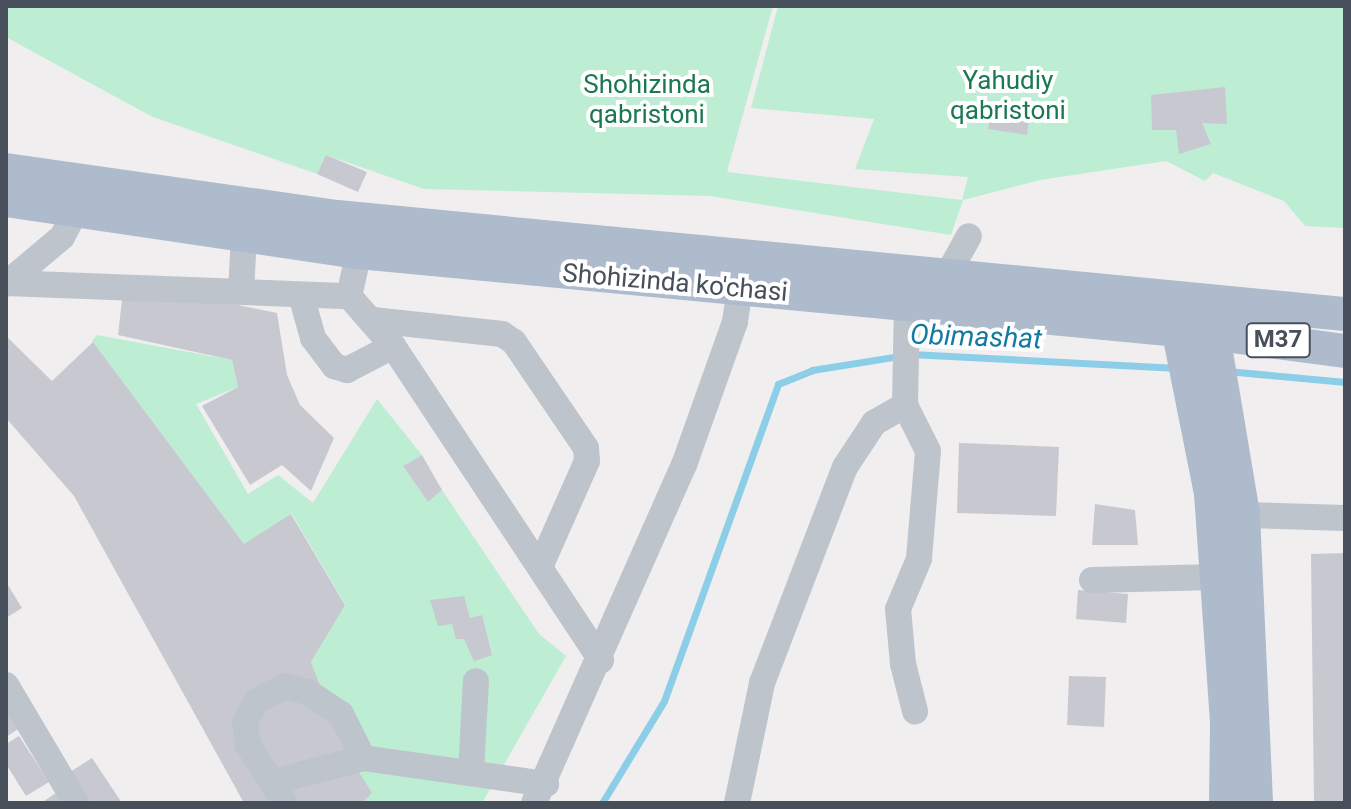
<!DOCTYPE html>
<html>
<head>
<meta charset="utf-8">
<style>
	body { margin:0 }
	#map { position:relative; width:1351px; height:809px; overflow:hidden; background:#f0eeee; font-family:Roboto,sans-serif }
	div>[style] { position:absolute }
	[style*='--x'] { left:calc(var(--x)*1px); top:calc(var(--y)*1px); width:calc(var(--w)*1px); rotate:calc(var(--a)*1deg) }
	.green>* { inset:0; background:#bdedd3 }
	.stream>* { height:7px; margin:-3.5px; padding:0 3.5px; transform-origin:3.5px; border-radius:3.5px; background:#8ccee8 }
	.building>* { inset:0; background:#c8c9d0 }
	.minor>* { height:26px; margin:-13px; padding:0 13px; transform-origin:13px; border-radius:13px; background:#bdc4cc }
	.major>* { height:34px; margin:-17px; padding:0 17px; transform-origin:17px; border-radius:17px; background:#aebbcc }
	span { translate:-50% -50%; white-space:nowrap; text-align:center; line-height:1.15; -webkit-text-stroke:8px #fff; paint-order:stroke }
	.shield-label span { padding:2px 6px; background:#fff; border:2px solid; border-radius:6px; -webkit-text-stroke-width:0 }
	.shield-label { font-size:24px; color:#47505a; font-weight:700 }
	.park-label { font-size:26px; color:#1b7850 }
	.street-label { font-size:26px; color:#47505a }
	.water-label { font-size:28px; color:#127aa2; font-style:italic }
	.frame { position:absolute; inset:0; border:8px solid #47505a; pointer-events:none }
</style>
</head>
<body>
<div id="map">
	<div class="green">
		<i style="clip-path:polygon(6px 6px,773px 6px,727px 172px,962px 200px,968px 177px,855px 169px,874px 119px,751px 108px,778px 6px,1345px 6px,1345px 228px,1305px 226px,1284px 201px,1213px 173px,1205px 181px,1166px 161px,1040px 180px,963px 200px,951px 235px,710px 196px,424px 189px,326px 155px,317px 174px,153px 117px,103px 90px,6px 37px)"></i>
		<i style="clip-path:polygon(97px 335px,232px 360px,238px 387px,196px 404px,248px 494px,278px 475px,313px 503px,377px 399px,422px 455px,403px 466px,428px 502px,442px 490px,539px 634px,566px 656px,482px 803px,362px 803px,311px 662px,345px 604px,292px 514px,244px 544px,92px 341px)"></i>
	</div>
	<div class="stream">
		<i style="--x:911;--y:354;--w:267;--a:3"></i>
		<i style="--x:1227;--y:371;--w:119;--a:5.3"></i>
		<i style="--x:602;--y:803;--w:119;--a:-58.7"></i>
		<i style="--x:664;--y:701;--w:337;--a:-70.2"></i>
		<i style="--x:778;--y:384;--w:37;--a:-22"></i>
		<i style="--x:812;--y:370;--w:88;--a:-9.1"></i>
	</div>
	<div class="building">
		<i style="clip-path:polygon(1225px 87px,1227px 124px,1202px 123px,1211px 144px,1179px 154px,1176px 130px,1152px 130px,1151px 95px)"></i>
		<i style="clip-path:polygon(992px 110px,1030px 115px,1027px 135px,988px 129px)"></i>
		<i style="clip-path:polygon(326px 155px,367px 172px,358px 192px,317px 174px)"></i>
		<i style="clip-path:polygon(124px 282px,277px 313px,287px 375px,300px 405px,334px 438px,311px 491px,282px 465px,250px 485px,202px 406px,238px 387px,232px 360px,118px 335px)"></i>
		<i style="clip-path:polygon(6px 336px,52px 381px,93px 342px,244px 544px,291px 514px,345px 605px,311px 662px,345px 750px,372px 793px,362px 803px,244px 803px,74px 496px,6px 418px)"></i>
		<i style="clip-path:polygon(959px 443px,1059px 447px,1056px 516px,957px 513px)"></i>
		<i style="clip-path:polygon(422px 455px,442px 490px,428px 502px,403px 466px)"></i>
		<i style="clip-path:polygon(1095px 504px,1135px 510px,1138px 545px,1092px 545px)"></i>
		<i style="clip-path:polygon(1345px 553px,1345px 803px,1314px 803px,1311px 554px)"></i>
		<i style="clip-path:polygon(6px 582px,22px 608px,6px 618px)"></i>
		<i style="clip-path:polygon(1078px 590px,1128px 594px,1126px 623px,1076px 619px)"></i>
		<i style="clip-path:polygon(464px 596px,470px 618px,482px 615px,492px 655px,474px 661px,464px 639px,456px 639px,452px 624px,438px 626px,430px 600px)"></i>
		<i style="clip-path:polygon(1069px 676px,1106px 677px,1104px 727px,1067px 725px)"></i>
		<i style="clip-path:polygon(6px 706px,20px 728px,6px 737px)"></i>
		<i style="clip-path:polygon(19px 736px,49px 782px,26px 796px,6px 764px,6px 744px)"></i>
		<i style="clip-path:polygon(92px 758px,122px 803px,90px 803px,70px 772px)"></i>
		<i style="clip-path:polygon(56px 793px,62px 803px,41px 803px)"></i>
	</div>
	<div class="minor">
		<i style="--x:948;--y:274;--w:43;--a:-61.1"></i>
		<i style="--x:6;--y:283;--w:343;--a:2.2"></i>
		<i style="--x:349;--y:296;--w:67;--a:48.7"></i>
		<i style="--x:393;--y:346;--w:377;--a:56.5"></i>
		<i style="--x:6;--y:284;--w:73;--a:-40"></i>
		<i style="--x:62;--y:237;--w:30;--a:-62"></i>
		<i style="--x:241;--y:292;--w:57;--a:-87"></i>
		<i style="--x:301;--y:295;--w:45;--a:74.4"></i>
		<i style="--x:313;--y:338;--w:35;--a:53"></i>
		<i style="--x:334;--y:366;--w:14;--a:17"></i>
		<i style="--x:347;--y:370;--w:52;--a:-27.6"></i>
		<i style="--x:349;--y:296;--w:45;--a:-77.2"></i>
		<i style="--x:373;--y:320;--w:130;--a:6.2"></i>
		<i style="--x:502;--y:334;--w:14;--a:34"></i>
		<i style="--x:514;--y:342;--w:128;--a:55.8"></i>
		<i style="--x:586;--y:448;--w:13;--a:86"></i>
		<i style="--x:587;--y:461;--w:116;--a:113.9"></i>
		<i style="--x:905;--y:405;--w:51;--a:63.4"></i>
		<i style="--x:928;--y:451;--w:108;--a:94.8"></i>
		<i style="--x:919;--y:559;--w:54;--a:112.8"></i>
		<i style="--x:898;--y:609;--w:55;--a:84.8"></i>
		<i style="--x:903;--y:664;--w:49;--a:75.7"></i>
		<i style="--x:1243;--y:515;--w:102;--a:1.7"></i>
		<i style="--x:1092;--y:580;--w:125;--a:-1.4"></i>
		<i style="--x:6;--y:685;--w:137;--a:59.3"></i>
		<i style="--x:471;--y:772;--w:91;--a:-86.9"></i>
		<i style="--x:273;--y:782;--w:93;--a:-14.9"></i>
		<i style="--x:363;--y:758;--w:185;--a:8.1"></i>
		<i style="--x:285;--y:803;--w:69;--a:-122.5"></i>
		<i style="--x:248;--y:745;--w:23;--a:-97"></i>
		<i style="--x:245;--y:722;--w:23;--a:-61"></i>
		<i style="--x:256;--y:702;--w:33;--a:-29"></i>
		<i style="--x:285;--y:686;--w:24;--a:15"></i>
		<i style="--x:308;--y:692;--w:40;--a:34"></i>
		<i style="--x:341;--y:714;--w:49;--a:63.4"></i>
		<i style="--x:534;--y:803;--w:370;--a:-66.1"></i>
		<i style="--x:684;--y:465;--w:152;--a:-70.4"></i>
		<i style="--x:735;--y:322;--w:50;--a:-82"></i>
		<i style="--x:737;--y:803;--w:123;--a:-78.2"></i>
		<i style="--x:762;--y:683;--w:231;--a:-69"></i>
		<i style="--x:845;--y:467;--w:53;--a:-56.6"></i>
		<i style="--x:874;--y:423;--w:36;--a:-30"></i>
		<i style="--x:905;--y:405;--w:101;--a:-88.9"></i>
	</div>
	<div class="major">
		<i style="--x:6;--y:170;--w:334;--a:8.1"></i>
		<i style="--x:337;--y:217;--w:1013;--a:5.5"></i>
		<i style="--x:6;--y:200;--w:357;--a:8.4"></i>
		<i style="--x:359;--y:252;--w:855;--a:5.44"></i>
		<i style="--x:1210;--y:333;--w:136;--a:7.6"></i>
		<i style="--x:1174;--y:308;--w:189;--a:78.7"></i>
		<i style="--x:1211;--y:493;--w:231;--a:86"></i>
		<i style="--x:1227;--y:723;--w:80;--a:90.7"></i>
		<i style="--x:1209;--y:311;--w:207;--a:80.5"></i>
		<i style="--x:1243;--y:515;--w:288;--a:87.4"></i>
	</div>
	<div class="shield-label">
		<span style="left:1278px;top:340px">M37</span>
	</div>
	<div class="park-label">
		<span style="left:1008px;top:96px">Yahudiy<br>qabristoni</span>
		<span style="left:647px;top:100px">Shohizinda<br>qabristoni</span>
	</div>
	<div class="street-label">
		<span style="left:675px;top:283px;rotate:5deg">Shohizinda ko'chasi</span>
	</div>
	<div class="water-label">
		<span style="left:976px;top:337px;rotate:2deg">Obimashat</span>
	</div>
	<div class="frame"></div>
</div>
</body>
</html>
